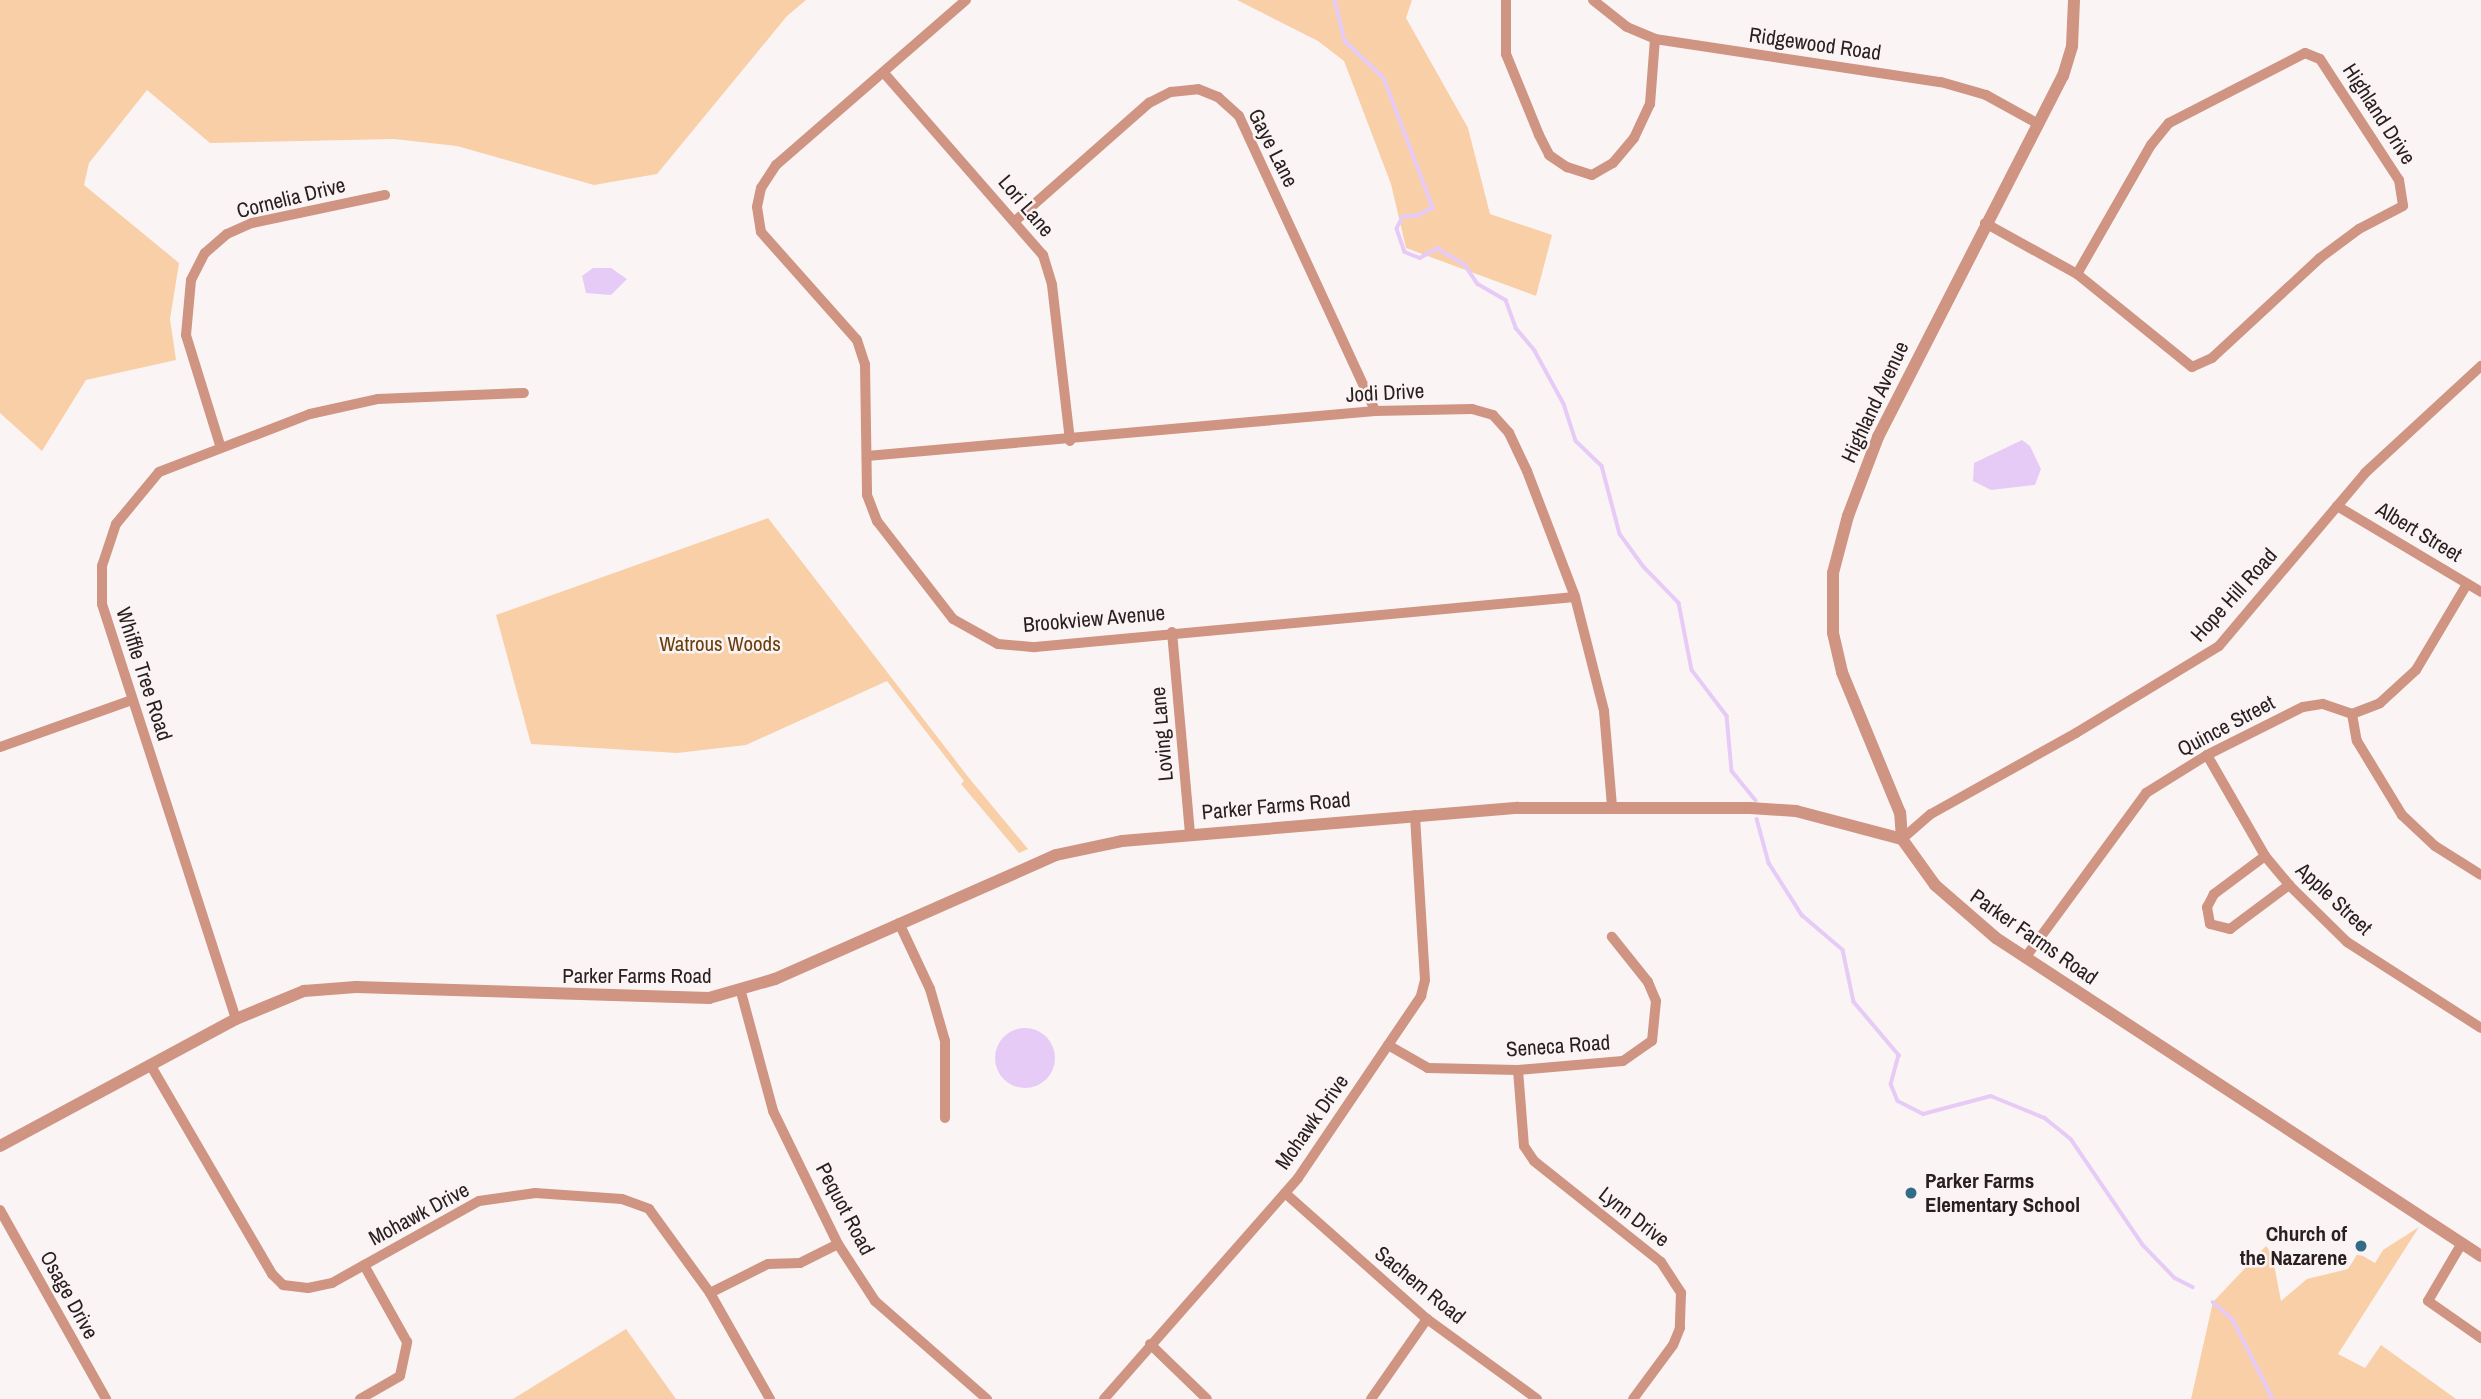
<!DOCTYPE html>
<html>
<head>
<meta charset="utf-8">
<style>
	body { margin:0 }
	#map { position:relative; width:2481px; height:1399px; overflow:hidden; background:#fbf4f4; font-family:"Archivo Narrow",sans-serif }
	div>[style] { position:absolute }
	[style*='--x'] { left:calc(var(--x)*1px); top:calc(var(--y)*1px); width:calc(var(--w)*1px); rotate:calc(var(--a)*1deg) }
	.green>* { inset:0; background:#f9cfa8 }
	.water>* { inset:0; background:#e7cbf7 }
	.round { border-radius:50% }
	.stream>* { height:3.5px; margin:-1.75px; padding:0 1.75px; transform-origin:1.75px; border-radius:1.75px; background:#e7cbf7 }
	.minor>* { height:10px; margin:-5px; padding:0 5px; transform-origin:5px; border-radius:5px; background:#cf9482 }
	.tertiary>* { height:12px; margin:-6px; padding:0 6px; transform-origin:6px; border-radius:6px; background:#cf9482 }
	.dots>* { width:19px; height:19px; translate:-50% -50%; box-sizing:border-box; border:4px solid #fbf4f4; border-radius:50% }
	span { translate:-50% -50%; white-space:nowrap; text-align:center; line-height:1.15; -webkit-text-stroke:5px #fbf4f4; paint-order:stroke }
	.street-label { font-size:21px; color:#2b2021 }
	.park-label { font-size:21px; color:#683f0d }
	.poi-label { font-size:21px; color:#2b2021; font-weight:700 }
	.left { translate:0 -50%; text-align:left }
	.right { translate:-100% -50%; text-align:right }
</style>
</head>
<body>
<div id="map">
	<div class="green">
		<i style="clip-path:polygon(0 0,806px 0,787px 16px,657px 174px,594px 185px,457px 146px,394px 139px,210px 143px,147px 90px,89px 163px,84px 185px,179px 263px,170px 319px,176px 360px,86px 380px,42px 451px,0 413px)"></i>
		<i style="clip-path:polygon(1237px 0,1412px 0,1406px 18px,1468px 128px,1490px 214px,1552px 235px,1536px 296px,1406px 248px,1391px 184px,1344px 61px,1318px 41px)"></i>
		<i style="clip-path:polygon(768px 518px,969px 778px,1028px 849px,1019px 853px,961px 784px,964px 781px,887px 681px,746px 745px,677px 753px,531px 744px,496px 615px)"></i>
		<i style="clip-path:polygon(2419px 1227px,2338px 1354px,2365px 1368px,2381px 1345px,2456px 1399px,2191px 1399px,2213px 1302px,2266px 1246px,2272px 1254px,2281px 1301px,2307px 1279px,2348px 1269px,2358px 1253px,2375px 1263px,2383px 1250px)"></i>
		<i style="clip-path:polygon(626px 1329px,676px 1399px,513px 1399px)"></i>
	</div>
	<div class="water">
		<i style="clip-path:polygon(593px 268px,611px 268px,627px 279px,611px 295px,586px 293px,582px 276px)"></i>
		<i style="clip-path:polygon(2022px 440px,2030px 446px,2041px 469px,2035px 485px,1991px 490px,1973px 481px,1974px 463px)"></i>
		<i class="round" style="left:995px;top:1028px;width:60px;height:60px"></i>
	</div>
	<div class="stream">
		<i style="--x:1335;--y:0;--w:42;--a:76.3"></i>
		<i style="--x:1345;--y:41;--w:54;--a:43.5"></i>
		<i style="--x:1384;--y:78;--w:139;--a:69.3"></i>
		<i style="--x:1433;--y:208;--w:17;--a:152"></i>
		<i style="--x:1418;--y:216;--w:15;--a:176"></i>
		<i style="--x:1403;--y:217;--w:13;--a:117"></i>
		<i style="--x:1397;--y:229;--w:24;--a:71"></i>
		<i style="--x:1405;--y:252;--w:16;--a:22"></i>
		<i style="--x:1420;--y:258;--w:20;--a:-30"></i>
		<i style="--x:1437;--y:248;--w:33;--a:31"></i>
		<i style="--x:1465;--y:265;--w:23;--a:56"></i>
		<i style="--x:1478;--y:284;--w:32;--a:30"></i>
		<i style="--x:1506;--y:300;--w:30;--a:70"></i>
		<i style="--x:1516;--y:328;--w:30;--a:50"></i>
		<i style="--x:1535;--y:351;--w:60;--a:61.3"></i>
		<i style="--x:1564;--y:404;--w:39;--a:72"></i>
		<i style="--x:1576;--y:441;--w:36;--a:44"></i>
		<i style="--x:1602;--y:466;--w:70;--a:75.2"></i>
		<i style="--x:1620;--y:534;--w:41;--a:54"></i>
		<i style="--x:1644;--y:567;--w:50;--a:45.8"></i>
		<i style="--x:1679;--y:603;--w:68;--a:79"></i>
		<i style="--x:1692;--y:670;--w:58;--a:52.7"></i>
		<i style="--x:1727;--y:716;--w:55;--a:84.8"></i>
		<i style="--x:1732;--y:771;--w:38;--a:51"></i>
		<i style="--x:1757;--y:819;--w:46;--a:74.7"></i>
		<i style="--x:1769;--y:863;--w:62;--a:57.6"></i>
		<i style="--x:1802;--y:915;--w:54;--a:40.5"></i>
		<i style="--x:1843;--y:950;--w:53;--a:78.1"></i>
		<i style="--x:1854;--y:1002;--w:70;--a:49.7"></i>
		<i style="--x:1899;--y:1055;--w:30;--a:105"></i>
		<i style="--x:1891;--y:1084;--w:18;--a:68"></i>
		<i style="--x:1898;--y:1101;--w:28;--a:27"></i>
		<i style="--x:1923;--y:1114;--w:70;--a:-14.8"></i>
		<i style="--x:1991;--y:1096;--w:58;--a:22.2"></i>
		<i style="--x:2045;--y:1118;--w:33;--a:39"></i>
		<i style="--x:2071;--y:1139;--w:128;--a:55.8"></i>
		<i style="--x:2143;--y:1245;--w:46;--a:45.9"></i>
		<i style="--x:2175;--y:1278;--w:20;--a:27"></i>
		<i style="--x:2213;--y:1302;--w:27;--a:42"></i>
		<i style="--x:2233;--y:1320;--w:89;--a:63.1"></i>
	</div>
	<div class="minor">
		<i style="--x:966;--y:0;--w:252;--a:139"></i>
		<i style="--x:776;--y:165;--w:27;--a:123"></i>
		<i style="--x:761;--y:188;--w:19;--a:102"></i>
		<i style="--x:757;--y:207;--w:25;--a:81"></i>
		<i style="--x:761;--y:232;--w:144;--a:48.4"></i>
		<i style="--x:857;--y:340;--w:25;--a:72"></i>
		<i style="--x:865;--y:364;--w:131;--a:89.1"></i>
		<i style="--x:867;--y:495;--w:28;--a:69"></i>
		<i style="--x:877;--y:521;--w:124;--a:52.2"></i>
		<i style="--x:953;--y:619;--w:51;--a:29.1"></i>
		<i style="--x:998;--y:644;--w:37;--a:5"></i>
		<i style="--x:1035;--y:647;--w:542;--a:-5.29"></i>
		<i style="--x:1506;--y:0;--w:54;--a:90"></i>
		<i style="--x:1506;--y:54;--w:87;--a:67.8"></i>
		<i style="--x:1539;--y:135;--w:22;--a:63"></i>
		<i style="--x:1549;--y:155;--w:22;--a:34"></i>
		<i style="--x:1567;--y:167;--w:26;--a:18"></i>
		<i style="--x:1592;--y:175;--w:24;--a:-30"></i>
		<i style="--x:1613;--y:163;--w:33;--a:-50"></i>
		<i style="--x:1634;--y:138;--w:38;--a:-65"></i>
		<i style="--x:1650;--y:104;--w:65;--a:-85.6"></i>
		<i style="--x:1593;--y:0;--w:43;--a:38.5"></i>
		<i style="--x:1627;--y:27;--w:30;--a:23"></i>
		<i style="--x:1655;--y:39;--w:289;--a:8.6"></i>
		<i style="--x:1941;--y:82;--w:47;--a:16.1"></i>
		<i style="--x:1986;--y:95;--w:56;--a:28.9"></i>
		<i style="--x:2305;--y:53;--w:16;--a:22"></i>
		<i style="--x:2320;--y:59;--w:145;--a:56.9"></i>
		<i style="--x:2399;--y:180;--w:26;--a:81"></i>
		<i style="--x:2403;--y:206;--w:50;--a:152.4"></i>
		<i style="--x:2359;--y:229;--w:49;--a:143.4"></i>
		<i style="--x:2320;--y:258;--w:147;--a:137.2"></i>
		<i style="--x:2212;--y:358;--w:22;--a:156"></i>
		<i style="--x:2192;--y:367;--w:148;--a:-141"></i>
		<i style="--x:2077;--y:274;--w:149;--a:-60.2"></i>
		<i style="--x:2151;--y:145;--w:28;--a:-51"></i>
		<i style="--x:2169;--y:123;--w:153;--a:-27.2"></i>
		<i style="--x:884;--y:73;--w:242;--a:48.9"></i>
		<i style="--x:1043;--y:255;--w:31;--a:73"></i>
		<i style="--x:1052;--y:285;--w:157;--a:83.4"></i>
		<i style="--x:1015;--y:221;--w:179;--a:-41.4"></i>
		<i style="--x:1149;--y:103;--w:25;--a:-27"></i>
		<i style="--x:1171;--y:92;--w:27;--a:-6"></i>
		<i style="--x:1198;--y:89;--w:22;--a:22"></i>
		<i style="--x:1218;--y:97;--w:28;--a:42"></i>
		<i style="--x:1239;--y:116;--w:325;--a:65.2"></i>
		<i style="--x:1985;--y:223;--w:105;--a:29"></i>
		<i style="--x:220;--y:445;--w:115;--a:-107.2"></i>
		<i style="--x:186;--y:335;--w:55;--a:-84.8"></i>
		<i style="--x:191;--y:280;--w:30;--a:-63"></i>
		<i style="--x:205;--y:253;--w:29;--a:-41"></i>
		<i style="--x:227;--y:234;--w:27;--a:-24"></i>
		<i style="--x:252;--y:223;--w:136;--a:-11.9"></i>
		<i style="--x:867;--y:456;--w:510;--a:-5.06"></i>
		<i style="--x:1375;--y:411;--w:97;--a:-1.2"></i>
		<i style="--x:1472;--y:409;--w:22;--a:16"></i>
		<i style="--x:1493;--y:415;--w:24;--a:48"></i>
		<i style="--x:1509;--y:433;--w:42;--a:64.7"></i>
		<i style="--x:1527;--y:471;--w:135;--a:69.1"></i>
		<i style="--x:1575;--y:597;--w:118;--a:75.7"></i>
		<i style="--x:1604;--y:711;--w:95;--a:85.2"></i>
		<i style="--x:2337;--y:506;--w:168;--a:30.8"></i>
		<i style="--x:1172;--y:632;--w:202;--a:84.9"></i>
		<i style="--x:2352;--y:714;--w:27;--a:80"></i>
		<i style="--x:2357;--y:741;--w:87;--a:58.7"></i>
		<i style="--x:2402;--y:815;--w:45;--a:43.2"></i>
		<i style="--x:2435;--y:846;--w:54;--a:32.2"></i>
		<i style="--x:0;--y:747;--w:140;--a:-19.6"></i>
		<i style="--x:2207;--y:755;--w:116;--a:60.1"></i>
		<i style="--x:2265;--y:856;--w:38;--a:50"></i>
		<i style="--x:2289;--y:885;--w:81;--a:44.5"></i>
		<i style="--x:2347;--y:942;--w:159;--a:32.7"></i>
		<i style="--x:1902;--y:839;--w:38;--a:-41"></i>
		<i style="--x:1931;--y:814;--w:166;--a:-29.2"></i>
		<i style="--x:2076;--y:733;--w:167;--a:-31.3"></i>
		<i style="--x:2219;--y:646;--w:226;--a:-49.8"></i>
		<i style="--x:2365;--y:473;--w:158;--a:-42.7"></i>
		<i style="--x:2265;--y:856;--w:64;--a:143.3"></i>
		<i style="--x:2214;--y:894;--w:15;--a:118"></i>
		<i style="--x:2207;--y:907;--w:17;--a:80"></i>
		<i style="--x:2210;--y:924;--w:21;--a:14"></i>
		<i style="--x:2230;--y:929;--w:74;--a:-36.7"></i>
		<i style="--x:899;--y:923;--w:73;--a:64.8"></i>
		<i style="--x:930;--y:989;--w:54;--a:73.9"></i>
		<i style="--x:945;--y:1041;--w:77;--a:90"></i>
		<i style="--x:2025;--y:958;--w:205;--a:-53.7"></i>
		<i style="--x:2146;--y:793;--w:72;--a:-31.9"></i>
		<i style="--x:2207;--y:755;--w:107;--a:-26.6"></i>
		<i style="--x:2303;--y:707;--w:20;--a:-9"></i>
		<i style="--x:2323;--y:704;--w:31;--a:19"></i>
		<i style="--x:2352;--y:714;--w:30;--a:-21"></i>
		<i style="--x:2380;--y:703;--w:49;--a:-42.5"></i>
		<i style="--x:2416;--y:670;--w:100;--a:-59.3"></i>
		<i style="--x:741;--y:992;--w:123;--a:74.9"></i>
		<i style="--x:773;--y:1111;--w:148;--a:64"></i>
		<i style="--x:838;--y:1244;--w:68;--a:57"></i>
		<i style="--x:875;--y:1301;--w:149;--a:41.2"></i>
		<i style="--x:236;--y:1019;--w:436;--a:-107.9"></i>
		<i style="--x:102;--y:604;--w:38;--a:-90"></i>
		<i style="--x:102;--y:566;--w:44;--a:-71.6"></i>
		<i style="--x:116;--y:524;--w:67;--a:-50.4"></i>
		<i style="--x:159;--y:472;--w:162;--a:-21"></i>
		<i style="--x:310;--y:414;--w:70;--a:-12.4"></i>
		<i style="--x:378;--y:399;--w:146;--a:-2.4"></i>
		<i style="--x:1388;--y:1045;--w:46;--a:29.9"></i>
		<i style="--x:1428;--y:1068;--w:90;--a:1.3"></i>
		<i style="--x:1518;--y:1070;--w:105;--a:-4.9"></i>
		<i style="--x:1623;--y:1061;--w:35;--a:-35"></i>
		<i style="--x:1652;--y:1041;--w:40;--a:-84.3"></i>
		<i style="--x:1656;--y:1001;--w:21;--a:-113"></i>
		<i style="--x:1648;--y:982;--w:58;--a:-128.7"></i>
		<i style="--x:151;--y:1066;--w:241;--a:59.8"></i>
		<i style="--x:272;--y:1274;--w:16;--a:45"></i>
		<i style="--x:283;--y:1285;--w:25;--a:7"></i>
		<i style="--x:308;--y:1288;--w:25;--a:-12"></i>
		<i style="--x:332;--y:1283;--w:168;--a:-29.2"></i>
		<i style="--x:479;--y:1201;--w:57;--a:-8.1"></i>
		<i style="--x:535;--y:1193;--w:87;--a:3.9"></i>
		<i style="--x:622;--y:1199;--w:29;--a:20"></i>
		<i style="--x:649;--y:1209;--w:104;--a:54"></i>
		<i style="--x:710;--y:1293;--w:122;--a:60.5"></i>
		<i style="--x:1518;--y:1070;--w:76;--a:85.5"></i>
		<i style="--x:1524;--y:1146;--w:18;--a:56"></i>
		<i style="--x:1534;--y:1161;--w:162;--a:38.5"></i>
		<i style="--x:1661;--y:1262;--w:37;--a:57"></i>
		<i style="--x:1681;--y:1293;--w:35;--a:92"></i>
		<i style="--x:1680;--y:1328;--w:18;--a:112"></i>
		<i style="--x:1673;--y:1345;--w:67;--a:126.5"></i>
		<i style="--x:1285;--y:1193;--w:190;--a:41.6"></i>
		<i style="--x:1427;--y:1319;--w:136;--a:36"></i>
		<i style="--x:0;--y:1210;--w:217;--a:60.7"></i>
		<i style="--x:2462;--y:1243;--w:67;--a:120.4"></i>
		<i style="--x:2428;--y:1301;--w:65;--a:34.9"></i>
		<i style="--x:710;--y:1293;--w:65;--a:-26.6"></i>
		<i style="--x:768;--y:1264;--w:32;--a:-2"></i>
		<i style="--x:800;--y:1263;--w:42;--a:-26.6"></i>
		<i style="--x:1150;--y:1344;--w:79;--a:44"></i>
		<i style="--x:360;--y:1399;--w:46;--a:-29.9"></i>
		<i style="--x:400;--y:1376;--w:35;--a:-78"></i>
		<i style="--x:407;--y:1342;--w:88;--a:-119.2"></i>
		<i style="--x:1104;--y:1399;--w:294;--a:-48.7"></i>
		<i style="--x:1298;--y:1178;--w:220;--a:-55.9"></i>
		<i style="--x:1421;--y:996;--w:16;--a:-76"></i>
		<i style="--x:1425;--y:980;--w:165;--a:-93.5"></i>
		<i style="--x:1371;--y:1399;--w:98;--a:-55"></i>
	</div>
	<div class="tertiary">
		<i style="--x:1902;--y:839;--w:26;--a:-94"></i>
		<i style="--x:1900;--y:813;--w:152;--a:-112.4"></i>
		<i style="--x:1842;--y:672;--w:40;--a:-103"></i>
		<i style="--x:1833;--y:633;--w:60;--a:-90"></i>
		<i style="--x:1833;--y:573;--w:59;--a:-75.3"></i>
		<i style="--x:1848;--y:516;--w:85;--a:-69.2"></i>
		<i style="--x:1878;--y:437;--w:406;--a:-62.9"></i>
		<i style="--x:2063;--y:76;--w:31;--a:-73"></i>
		<i style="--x:2072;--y:46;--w:46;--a:-87.5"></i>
		<i style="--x:0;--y:1146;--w:268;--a:-28.3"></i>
		<i style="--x:236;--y:1019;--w:74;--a:-22.4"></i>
		<i style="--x:304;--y:991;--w:52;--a:-4.4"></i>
		<i style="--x:356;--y:987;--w:353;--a:1.8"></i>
		<i style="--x:709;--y:998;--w:69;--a:-16.1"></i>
		<i style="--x:775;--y:979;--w:307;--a:-23.8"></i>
		<i style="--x:1056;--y:855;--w:67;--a:-12"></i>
		<i style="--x:1122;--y:841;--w:397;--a:-4.8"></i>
		<i style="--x:1518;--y:808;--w:232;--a:0"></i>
		<i style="--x:1750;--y:808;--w:46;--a:3.7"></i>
		<i style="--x:1796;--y:811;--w:110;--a:14.8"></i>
		<i style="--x:1902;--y:839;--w:57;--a:54.3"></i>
		<i style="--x:1935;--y:885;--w:81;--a:41"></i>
		<i style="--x:1996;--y:938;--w:580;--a:33.25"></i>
	</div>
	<div class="dots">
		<i style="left:1911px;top:1193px;background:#336c86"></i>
		<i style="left:2361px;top:1246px;background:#336c86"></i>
	</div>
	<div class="street-label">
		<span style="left:1815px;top:44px;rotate:8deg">Ridgewood Road</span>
		<span style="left:2379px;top:114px;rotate:57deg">Highland Drive</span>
		<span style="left:1273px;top:148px;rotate:63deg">Gaye Lane</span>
		<span style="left:291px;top:198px;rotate:-14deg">Cornelia Drive</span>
		<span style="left:1026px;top:206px;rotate:50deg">Lori Lane</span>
		<span style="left:1385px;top:393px;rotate:-3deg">Jodi Drive</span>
		<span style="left:1875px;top:402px;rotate:-65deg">Highland Avenue</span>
		<span style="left:2419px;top:532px;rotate:31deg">Albert Street</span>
		<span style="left:2234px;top:595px;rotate:-48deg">Hope Hill Road</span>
		<span style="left:1094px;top:619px;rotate:-5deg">Brookview Avenue</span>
		<span style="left:144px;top:674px;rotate:72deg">Whiffle Tree Road</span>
		<span style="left:2226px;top:726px;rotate:-28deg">Quince Street</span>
		<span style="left:1162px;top:734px;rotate:-95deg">Loving Lane</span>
		<span style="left:1276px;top:806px;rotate:-5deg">Parker Farms Road</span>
		<span style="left:2334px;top:899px;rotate:43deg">Apple Street</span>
		<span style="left:2034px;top:937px;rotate:35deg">Parker Farms Road</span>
		<span style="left:637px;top:976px">Parker Farms Road</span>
		<span style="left:1558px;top:1046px;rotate:-4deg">Seneca Road</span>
		<span style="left:1312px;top:1122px;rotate:-55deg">Mohawk Drive</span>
		<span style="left:845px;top:1209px;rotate:62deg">Pequot Road</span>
		<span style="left:419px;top:1214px;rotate:-28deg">Mohawk Drive</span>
		<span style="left:1634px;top:1217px;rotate:38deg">Lynn Drive</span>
		<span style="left:1420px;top:1285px;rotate:39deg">Sachem Road</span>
		<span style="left:69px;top:1295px;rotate:61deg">Osage Drive</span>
	</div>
	<div class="park-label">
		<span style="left:720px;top:644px">Watrous Woods</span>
	</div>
	<div class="poi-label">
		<span class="left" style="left:1925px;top:1193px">Parker Farms<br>Elementary School</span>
		<span class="right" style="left:2347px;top:1246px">Church of<br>the Nazarene</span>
	</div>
</div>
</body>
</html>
